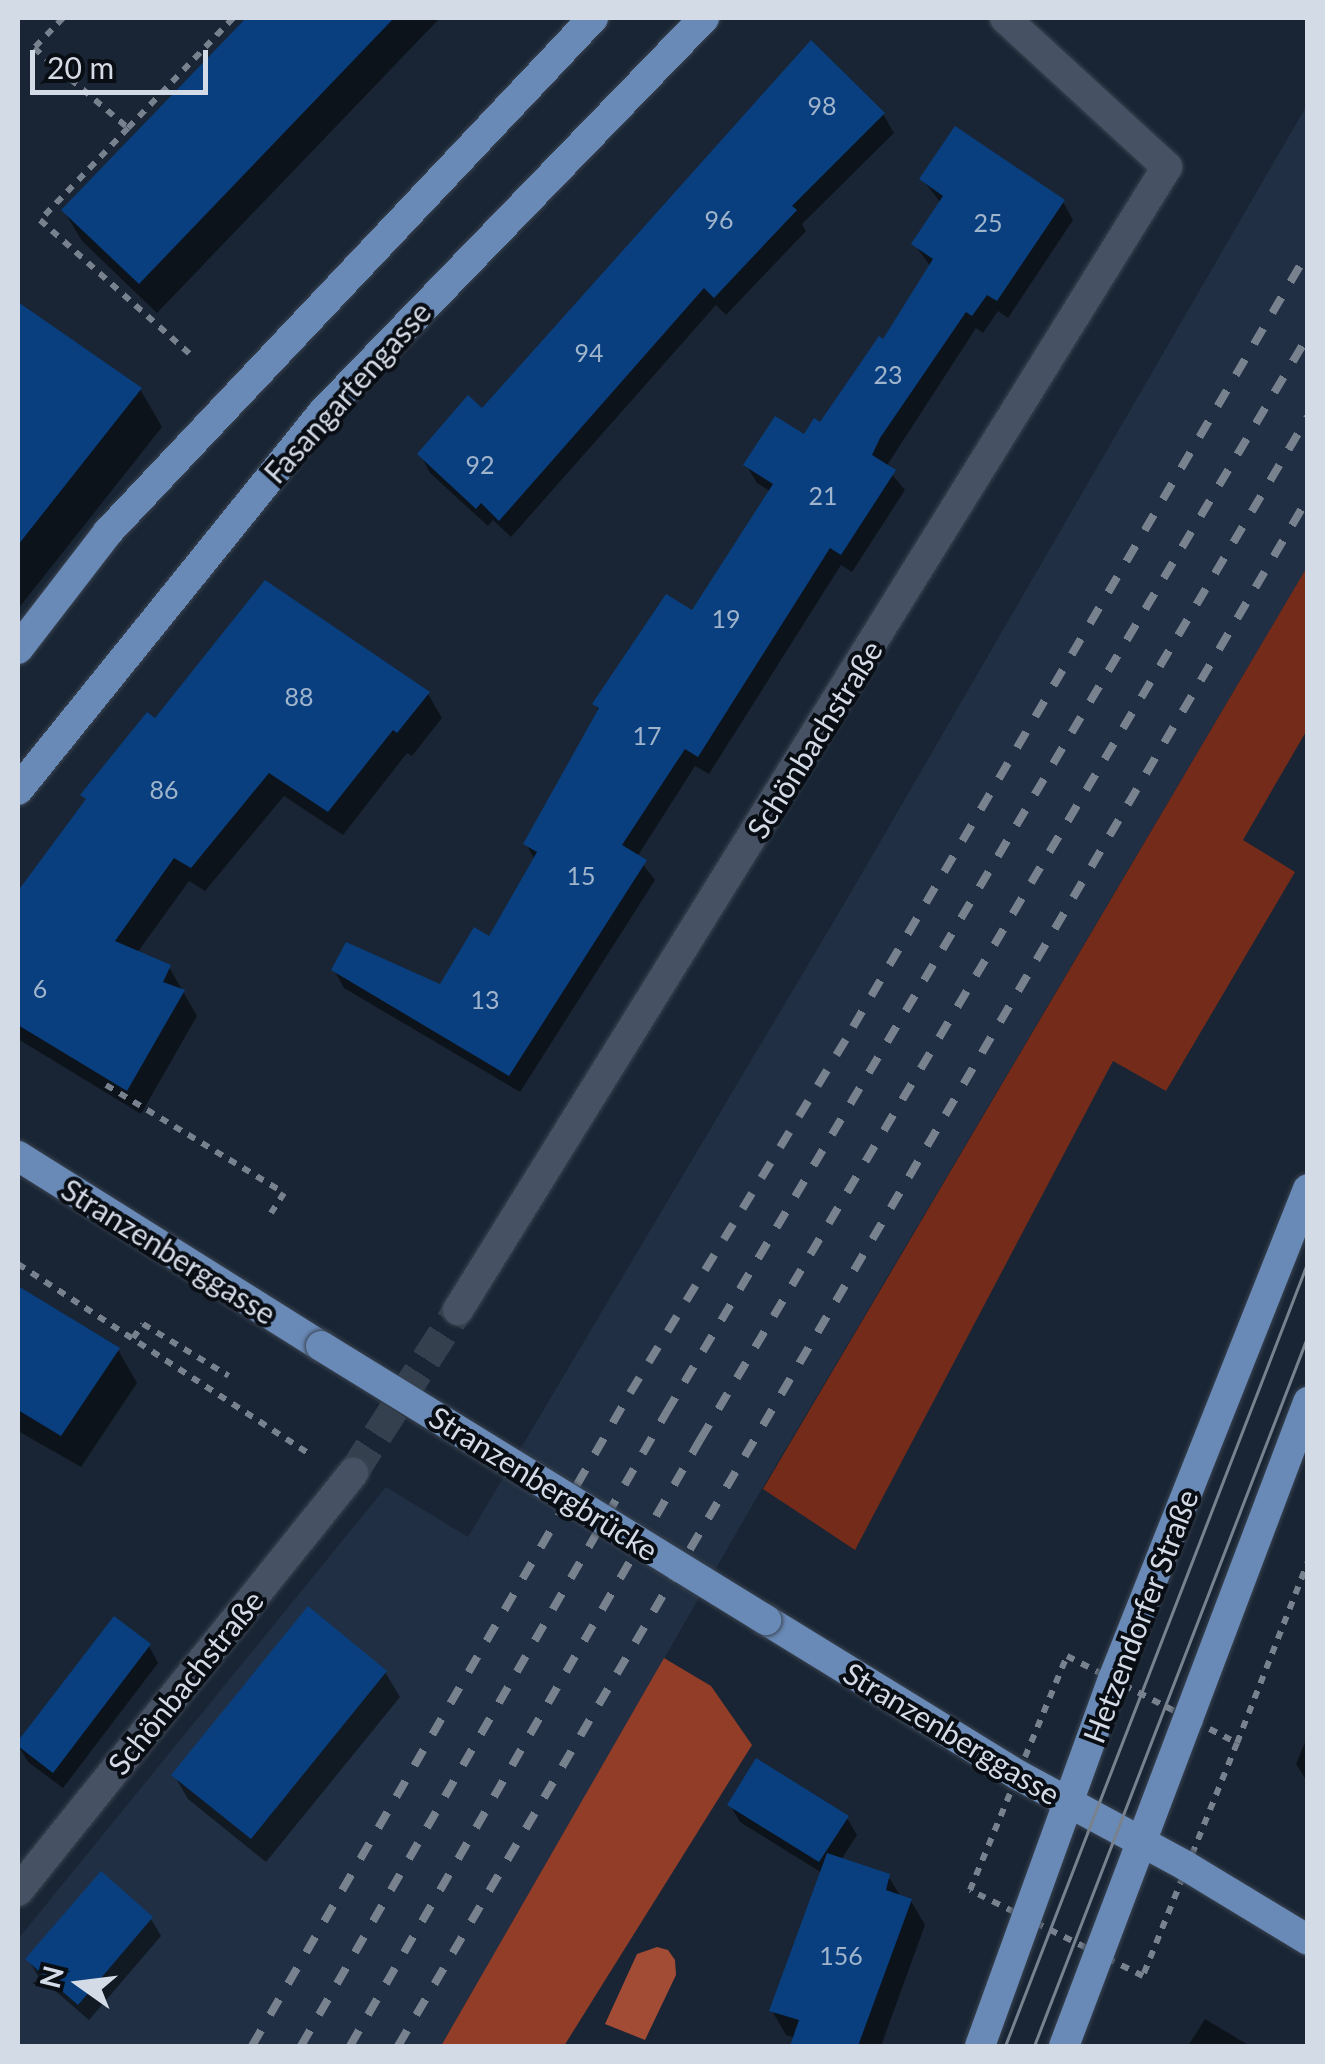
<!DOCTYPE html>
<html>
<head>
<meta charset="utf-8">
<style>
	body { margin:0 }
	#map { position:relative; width:1325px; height:2064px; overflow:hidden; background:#192534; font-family:Lato,sans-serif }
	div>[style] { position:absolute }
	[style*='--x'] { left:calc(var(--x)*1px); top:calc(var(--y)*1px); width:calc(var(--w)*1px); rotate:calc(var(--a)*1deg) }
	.built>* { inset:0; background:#202f43 }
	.green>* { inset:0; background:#742b19 }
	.forest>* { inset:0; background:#923d27 }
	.water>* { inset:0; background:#a24b35 }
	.shadow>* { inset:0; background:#0007 }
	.building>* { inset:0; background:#093f7f }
	.minor-tunnel>* { height:30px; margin-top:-15px; transform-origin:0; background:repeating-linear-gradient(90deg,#35404f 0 30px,transparent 0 45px) }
	.path>* { height:6px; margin-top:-3px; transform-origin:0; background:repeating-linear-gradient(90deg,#78828f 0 8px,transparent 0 16px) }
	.roads { filter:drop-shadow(0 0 2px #3a4350) drop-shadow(0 0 2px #3a4350) }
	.minor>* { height:30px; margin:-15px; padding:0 15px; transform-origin:15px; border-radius:15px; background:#465264 }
	.major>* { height:30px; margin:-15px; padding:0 15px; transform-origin:15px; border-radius:15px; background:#698ab7 }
	.tram>* { height:2.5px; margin:-1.25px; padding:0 1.25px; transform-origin:1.25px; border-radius:1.25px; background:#78828f }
	.rail>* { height:8px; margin-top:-4px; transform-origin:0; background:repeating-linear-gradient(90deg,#78828f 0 18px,transparent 0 36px) }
	.bridges { filter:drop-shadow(0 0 2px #3a4350) drop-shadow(0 0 2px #3a4350) }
	.major-bridge>* { height:30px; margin:-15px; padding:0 15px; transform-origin:15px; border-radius:15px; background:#698ab7 }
	span { translate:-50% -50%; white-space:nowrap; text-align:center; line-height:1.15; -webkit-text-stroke:8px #090d14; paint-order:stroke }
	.number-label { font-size:25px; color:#a0b4cc }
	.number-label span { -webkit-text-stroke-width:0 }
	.street-label { font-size:30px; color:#d3dbe6 }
	.frame { position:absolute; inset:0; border:20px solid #d3dbe6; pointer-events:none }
	.north { position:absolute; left:30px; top:1934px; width:100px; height:100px; -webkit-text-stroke:8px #090d14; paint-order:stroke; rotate:284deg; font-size:28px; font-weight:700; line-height:40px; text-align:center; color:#d3dbe6 }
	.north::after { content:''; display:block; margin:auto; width:35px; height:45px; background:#d3dbe6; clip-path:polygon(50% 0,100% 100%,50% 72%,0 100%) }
	.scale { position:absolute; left:30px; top:50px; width:178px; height:45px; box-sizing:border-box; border:5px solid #d3dbe6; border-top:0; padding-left:12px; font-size:30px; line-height:35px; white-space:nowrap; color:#d3dbe6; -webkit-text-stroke:8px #090d14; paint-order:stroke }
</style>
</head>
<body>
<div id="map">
	<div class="built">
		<i style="clip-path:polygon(1307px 105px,1307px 567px,753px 1504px,441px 2046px,18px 2046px,18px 1939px,386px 1487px,468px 1537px,850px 894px)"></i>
	</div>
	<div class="green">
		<i style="clip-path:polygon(1307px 567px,1307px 730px,1243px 840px,1295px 872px,1166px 1091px,1113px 1061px,855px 1550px,763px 1489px)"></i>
	</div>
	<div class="forest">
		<i style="clip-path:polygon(664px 1658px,711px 1686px,752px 1745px,564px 2046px,441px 2046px)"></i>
	</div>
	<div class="water">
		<i style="clip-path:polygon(657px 1947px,668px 1950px,675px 1960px,676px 1975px,645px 2040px,605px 2024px,637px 1954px)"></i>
	</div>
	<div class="shadow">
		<i style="clip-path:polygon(249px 18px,440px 18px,157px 313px,82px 241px,64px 211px)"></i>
		<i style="clip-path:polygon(883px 114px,894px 133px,802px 224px,806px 231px,726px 315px,716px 305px,511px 537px,493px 520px,488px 526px,430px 473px,420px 454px)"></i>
		<i style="clip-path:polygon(922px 179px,1063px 202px,1073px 220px,1008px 318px,998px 311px,983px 333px,976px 328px,886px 467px,905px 490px,852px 572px,841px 565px,709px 774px,695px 766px,637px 857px,655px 880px,520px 1092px,344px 988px,334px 970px,441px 987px,490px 940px,535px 860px,526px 844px,600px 712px,595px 704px,692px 614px,771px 492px,757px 483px,746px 465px,821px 426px,884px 342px,931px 267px,914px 244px,941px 203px)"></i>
		<i style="clip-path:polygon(18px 305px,140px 389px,162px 427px,18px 609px)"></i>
		<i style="clip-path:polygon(428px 694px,442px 718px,412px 756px,407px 753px,343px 835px,284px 796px,205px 891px,189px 881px,137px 953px,169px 967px,197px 1016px,141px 1114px,18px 1039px,18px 896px,87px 802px,83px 795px,155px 721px)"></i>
		<i style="clip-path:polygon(18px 1289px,118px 1350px,137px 1383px,81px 1467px,18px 1431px)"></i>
		<i style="clip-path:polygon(149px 1646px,158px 1663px,63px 1788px,28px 1762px,18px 1745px)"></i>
		<i style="clip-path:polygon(385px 1672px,400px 1697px,266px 1862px,188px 1799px,174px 1775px)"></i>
		<i style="clip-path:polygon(1308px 1735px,1308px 1783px,1296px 1764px)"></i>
		<i style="clip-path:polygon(730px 1805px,847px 1818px,857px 1835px,841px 1860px,888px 1876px,901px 1897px,911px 1901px,925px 1925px,881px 2046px,799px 2046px,796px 2038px,786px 2035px,772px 2011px,822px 1873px,740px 1822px)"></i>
		<i style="clip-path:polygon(151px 1919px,161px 1936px,89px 2020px,38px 1976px,28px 1959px)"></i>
		<i style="clip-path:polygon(1205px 2019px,1250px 2046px,1188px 2046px)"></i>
	</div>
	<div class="building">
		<i style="clip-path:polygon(246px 18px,394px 18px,139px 284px,61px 210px)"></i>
		<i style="clip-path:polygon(811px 40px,885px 113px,792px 206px,797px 210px,714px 298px,704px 288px,499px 521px,481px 503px,476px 509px,417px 454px,468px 395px,482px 408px)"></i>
		<i style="clip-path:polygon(955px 126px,1065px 200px,997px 301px,987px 295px,972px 316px,966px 312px,880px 438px,872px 455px,896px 470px,841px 555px,830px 548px,698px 757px,685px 749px,622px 845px,647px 860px,509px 1076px,331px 970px,346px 942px,440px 984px,474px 927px,489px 936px,537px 852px,523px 844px,599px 708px,592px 704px,666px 594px,692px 610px,773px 484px,743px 465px,775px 416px,804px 434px,814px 418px,820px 422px,879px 336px,883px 339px,933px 259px,911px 244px,943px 196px,919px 179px)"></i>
		<i style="clip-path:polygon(18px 302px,142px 388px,18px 545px)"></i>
		<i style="clip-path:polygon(265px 580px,430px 692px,397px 733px,393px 730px,328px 812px,269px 773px,191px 868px,174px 858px,115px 941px,171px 965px,163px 982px,185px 990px,127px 1091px,18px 1025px,18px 891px,86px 799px,80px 795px,147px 712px,155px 718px)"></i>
		<i style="clip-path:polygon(18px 1286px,120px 1348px,61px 1436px,18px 1410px)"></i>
		<i style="clip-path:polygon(308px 1606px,387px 1671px,251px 1839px,171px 1775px)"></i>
		<i style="clip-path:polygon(114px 1616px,151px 1644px,53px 1773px,18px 1746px,18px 1741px)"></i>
		<i style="clip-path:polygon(756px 1758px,849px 1816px,819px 1862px,727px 1805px)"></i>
		<i style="clip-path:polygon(827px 1853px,890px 1874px,886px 1890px,912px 1899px,858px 2046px,790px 2046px,799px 2020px,769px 2011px)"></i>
		<i style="clip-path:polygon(101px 1871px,153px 1917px,78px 2005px,25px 1959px)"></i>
	</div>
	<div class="minor-tunnel">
		<i style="--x:353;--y:1473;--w:194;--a:-57.2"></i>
	</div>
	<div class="path">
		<i style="--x:63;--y:18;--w:42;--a:134"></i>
		<i style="--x:34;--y:48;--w:123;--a:40.4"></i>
		<i style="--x:128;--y:128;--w:127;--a:133.7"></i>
		<i style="--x:40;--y:220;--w:204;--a:41.8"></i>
		<i style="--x:128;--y:128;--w:152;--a:-46.3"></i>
		<i style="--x:106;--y:1085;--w:208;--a:31.2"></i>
		<i style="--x:284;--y:1193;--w:24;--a:123"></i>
		<i style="--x:18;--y:1264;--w:348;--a:33.1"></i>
		<i style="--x:133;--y:1338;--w:17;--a:-54"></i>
		<i style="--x:143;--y:1324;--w:100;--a:31.2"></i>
		<i style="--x:1067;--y:1656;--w:191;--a:27.1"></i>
		<i style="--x:1237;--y:1743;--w:251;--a:112"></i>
		<i style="--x:1143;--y:1976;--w:193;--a:-153.6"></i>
		<i style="--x:970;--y:1890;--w:253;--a:-67.5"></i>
		<i style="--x:1237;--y:1743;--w:194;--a:-68.6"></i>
	</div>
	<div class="roads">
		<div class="minor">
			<i style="--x:458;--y:1310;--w:1345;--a:-58.19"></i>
			<i style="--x:1167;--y:167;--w:220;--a:-137.4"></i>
			<i style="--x:18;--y:1891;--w:536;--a:-51.29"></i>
		</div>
		<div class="major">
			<i style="--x:18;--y:649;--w:148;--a:-52.4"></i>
			<i style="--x:108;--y:532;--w:707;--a:-46.66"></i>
			<i style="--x:18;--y:790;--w:487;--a:-51.1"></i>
			<i style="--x:324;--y:411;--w:547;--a:-45.96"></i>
			<i style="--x:18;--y:1156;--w:358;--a:32.1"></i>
			<i style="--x:766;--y:1620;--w:296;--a:31.6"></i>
			<i style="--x:1018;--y:1775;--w:191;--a:28.4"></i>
			<i style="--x:1186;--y:1866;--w:143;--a:31.2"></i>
			<i style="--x:980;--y:2046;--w:390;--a:-70.1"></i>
			<i style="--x:1113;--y:1679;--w:527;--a:-68.3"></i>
			<i style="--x:1064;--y:2046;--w:689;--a:-69.25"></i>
		</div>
	</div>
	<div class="tram">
		<i style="--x:1005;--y:2046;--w:841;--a:-68.89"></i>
		<i style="--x:1034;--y:2046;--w:762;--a:-68.92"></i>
	</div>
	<div class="rail">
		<i style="--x:252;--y:2046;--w:755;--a:-59.93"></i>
		<i style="--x:630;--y:1393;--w:429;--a:-58.6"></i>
		<i style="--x:853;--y:1027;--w:899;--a:-59.58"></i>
		<i style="--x:301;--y:2046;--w:731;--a:-60.03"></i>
		<i style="--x:666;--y:1413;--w:1254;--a:-59.2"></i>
		<i style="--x:350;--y:2046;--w:700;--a:-59.99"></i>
		<i style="--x:700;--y:1440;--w:1190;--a:-59.28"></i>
		<i style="--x:398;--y:2046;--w:1796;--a:-59.55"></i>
	</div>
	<div class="bridges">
		<div class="major-bridge">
			<i style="--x:321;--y:1346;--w:523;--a:31.62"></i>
		</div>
	</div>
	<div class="number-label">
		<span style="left:822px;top:105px">98</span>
		<span style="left:719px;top:219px">96</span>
		<span style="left:988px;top:222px">25</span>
		<span style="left:589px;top:352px">94</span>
		<span style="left:888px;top:374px">23</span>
		<span style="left:480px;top:464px">92</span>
		<span style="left:823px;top:495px">21</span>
		<span style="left:726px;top:618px">19</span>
		<span style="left:299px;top:696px">88</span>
		<span style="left:647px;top:735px">17</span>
		<span style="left:164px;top:789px">86</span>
		<span style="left:581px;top:875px">15</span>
		<span style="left:40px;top:988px">6</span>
		<span style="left:485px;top:999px">13</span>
		<span style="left:841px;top:1955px">156</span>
	</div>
	<div class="street-label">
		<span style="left:347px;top:392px;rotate:-48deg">Fasangartengasse</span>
		<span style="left:814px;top:739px;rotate:-58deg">Schönbachstraße</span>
		<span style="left:169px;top:1251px;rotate:32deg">Stranzenberggasse</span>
		<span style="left:544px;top:1483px;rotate:32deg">Stranzenbergbrücke</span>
		<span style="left:1140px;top:1616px;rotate:-69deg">Hetzendorfer Straße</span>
		<span style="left:185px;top:1682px;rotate:-51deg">Schönbachstraße</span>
		<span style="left:952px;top:1733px;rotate:31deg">Stranzenberggasse</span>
	</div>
	<div class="frame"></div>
	<div class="north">N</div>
	<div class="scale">20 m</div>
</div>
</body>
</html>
